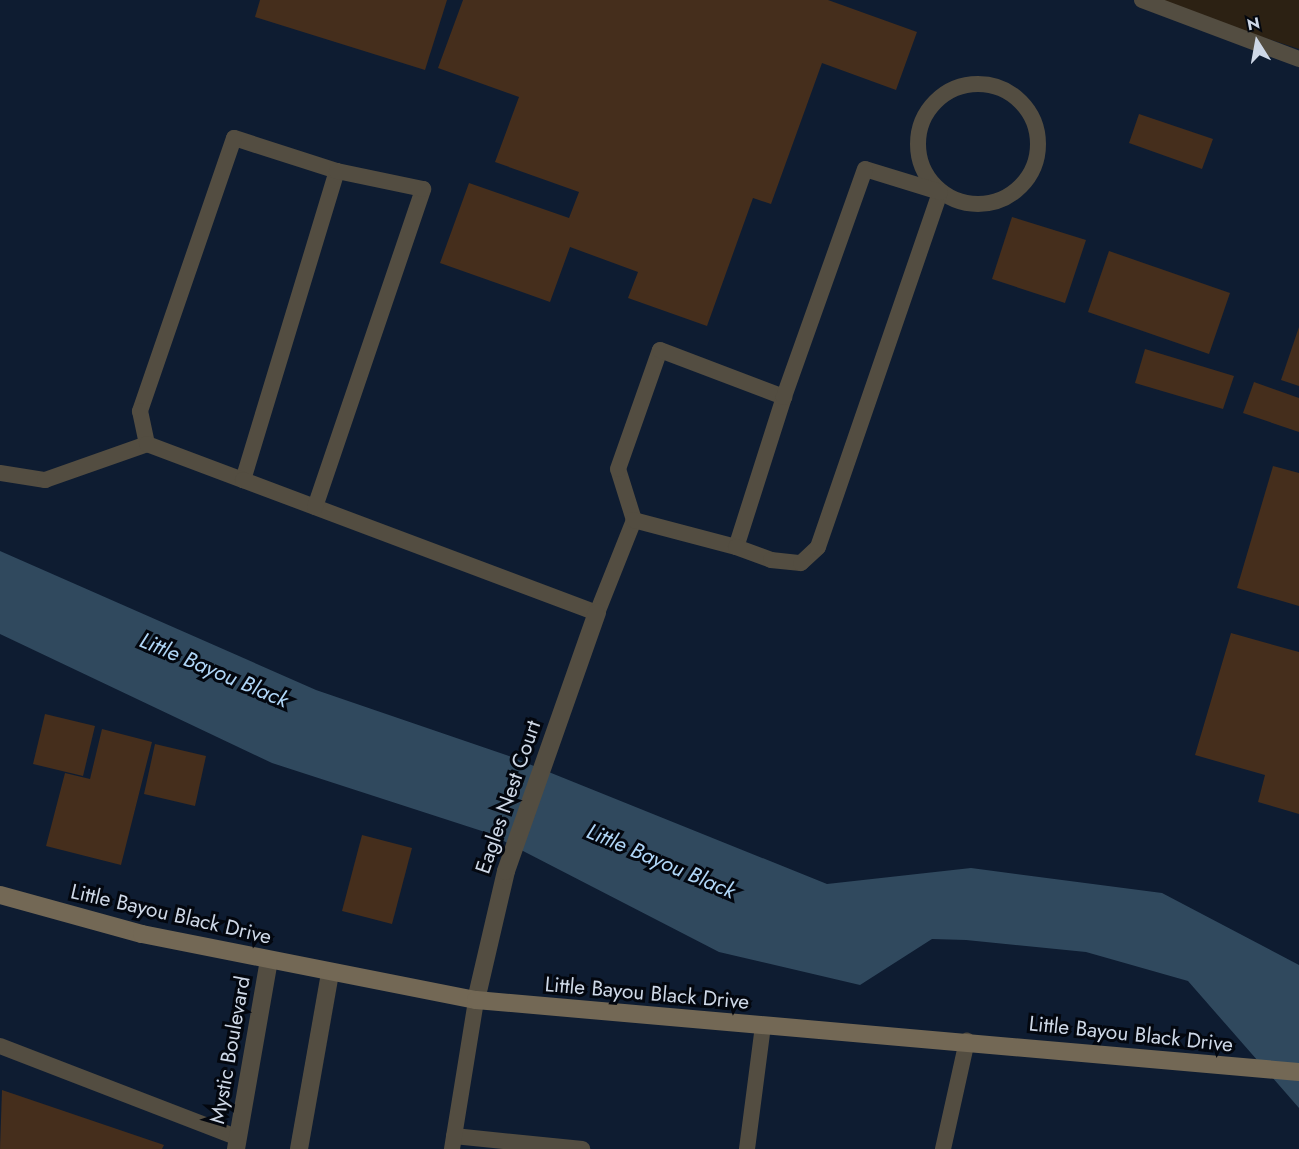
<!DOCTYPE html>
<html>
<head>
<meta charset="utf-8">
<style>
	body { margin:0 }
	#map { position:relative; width:1299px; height:1149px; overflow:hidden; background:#0e1c31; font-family:Jost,sans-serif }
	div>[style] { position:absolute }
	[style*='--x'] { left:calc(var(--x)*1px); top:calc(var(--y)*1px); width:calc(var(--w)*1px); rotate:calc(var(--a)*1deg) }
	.education>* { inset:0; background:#2c2113 }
	.water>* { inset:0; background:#30495e }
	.building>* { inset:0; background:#452e1c }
	.lane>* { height:16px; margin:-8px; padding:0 8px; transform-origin:8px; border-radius:8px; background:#534d41 }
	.lane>.ring { margin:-8px; padding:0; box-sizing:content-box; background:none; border:16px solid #534d41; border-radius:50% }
	.street>* { height:18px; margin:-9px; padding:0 9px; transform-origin:9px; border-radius:9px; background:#534d41 }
	.secondary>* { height:18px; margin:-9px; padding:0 9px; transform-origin:9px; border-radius:9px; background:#736855 }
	span { translate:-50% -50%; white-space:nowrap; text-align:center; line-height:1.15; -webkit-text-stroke:6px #03070f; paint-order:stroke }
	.street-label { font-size:21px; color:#ced8e7 }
	.water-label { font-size:22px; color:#b0d6f7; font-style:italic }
	.north { position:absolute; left:1227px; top:12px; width:60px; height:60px; -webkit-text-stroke:4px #03070f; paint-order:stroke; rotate:349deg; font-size:16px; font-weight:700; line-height:24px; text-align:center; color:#ced8e7 }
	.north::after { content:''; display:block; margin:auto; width:21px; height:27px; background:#ced8e7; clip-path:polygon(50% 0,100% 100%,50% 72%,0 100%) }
</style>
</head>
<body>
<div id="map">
	<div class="education">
		<i style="clip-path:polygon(1149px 0,1299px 0,1299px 49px)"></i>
	</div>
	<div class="water">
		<i style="clip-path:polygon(0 551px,316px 690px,509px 756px,827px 884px,971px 868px,1162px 893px,1299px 965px,1299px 1108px,1188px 981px,1086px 952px,966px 940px,932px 939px,860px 985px,719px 952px,488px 833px,272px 763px,0 634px)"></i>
	</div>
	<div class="building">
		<i style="clip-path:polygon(260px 0,447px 0,425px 70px,255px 17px)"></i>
		<i style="clip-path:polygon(463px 0,828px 0,917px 32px,896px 90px,822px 63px,771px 204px,753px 198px,707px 326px,628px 298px,638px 272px,570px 247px,550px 302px,440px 263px,469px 183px,569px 218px,579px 192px,495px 162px,519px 97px,438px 68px)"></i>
		<i style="clip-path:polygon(1139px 114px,1213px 139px,1202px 169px,1129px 143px)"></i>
		<i style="clip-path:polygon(1012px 217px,1086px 240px,1065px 303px,992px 279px)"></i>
		<i style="clip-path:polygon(1109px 251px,1230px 293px,1209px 354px,1088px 312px)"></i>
		<i style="clip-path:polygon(1299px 327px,1299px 386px,1281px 380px)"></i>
		<i style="clip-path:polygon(1145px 349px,1234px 376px,1223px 409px,1135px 383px)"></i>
		<i style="clip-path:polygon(1254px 382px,1299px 398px,1299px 432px,1243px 413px)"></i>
		<i style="clip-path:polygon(1273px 466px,1299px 473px,1299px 606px,1237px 588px)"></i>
		<i style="clip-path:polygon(1231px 633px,1299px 652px,1299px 814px,1258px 802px,1265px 775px,1195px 755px)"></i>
		<i style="clip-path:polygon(45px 714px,95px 726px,83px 776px,33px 764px)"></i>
		<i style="clip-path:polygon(102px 729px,152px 742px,121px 865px,46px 846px,65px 773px,90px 779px)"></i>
		<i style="clip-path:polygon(155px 744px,206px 756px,195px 806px,144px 794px)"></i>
		<i style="clip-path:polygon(362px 835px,412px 848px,392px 924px,342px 911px)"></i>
		<i style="clip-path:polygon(2px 1090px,164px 1145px,162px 1149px,0 1149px)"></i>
	</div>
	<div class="lane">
		<i style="--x:1142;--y:0;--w:168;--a:20.6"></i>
		<i class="ring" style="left:918px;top:84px;width:104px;height:104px"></i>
		<i style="--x:0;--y:473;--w:46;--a:8.8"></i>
		<i style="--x:45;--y:480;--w:108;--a:-19.4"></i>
		<i style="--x:243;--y:480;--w:323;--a:-73.1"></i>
		<i style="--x:337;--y:171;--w:108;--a:-162.2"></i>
		<i style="--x:234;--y:138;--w:289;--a:109"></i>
		<i style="--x:140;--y:411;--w:34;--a:78"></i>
		<i style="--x:147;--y:444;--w:103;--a:20.6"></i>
		<i style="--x:243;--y:480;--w:378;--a:20.6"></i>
		<i style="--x:597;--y:613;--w:100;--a:-68.3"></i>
		<i style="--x:634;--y:520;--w:53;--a:-107.4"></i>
		<i style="--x:618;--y:469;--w:126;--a:-70.6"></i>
		<i style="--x:660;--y:350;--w:133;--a:20.8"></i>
		<i style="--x:784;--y:397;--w:157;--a:107.7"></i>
		<i style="--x:736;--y:547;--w:106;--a:-165.2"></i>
		<i style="--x:315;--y:507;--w:336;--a:-71.2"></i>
		<i style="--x:423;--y:189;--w:88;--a:-168.2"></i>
		<i style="--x:736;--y:547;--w:37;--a:20"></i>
		<i style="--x:771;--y:560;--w:30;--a:6"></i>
		<i style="--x:801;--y:563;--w:23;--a:-43"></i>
		<i style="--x:818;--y:547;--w:375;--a:-71"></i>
		<i style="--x:940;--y:192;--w:78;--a:-163"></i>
		<i style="--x:865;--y:169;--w:242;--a:109.6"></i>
		<i style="--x:0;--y:1046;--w:255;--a:21.1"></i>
		<i style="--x:454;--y:1136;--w:129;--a:5.8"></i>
		<i style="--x:452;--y:1149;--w:151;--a:-80.8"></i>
		<i style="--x:747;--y:1149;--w:125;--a:-82.6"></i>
		<i style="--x:943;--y:1149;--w:111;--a:-77.5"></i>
	</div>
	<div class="street">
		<i style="--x:476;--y:1000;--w:132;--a:-76.9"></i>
		<i style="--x:506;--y:871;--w:274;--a:-70.6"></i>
		<i style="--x:236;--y:1149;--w:192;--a:-80.1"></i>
		<i style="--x:299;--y:1149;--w:179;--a:-80"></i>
	</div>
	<div class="secondary">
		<i style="--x:0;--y:895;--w:147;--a:15.4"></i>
		<i style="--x:142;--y:934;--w:340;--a:11.2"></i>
		<i style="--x:476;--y:1000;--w:826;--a:5"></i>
	</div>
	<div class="street-label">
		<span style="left:508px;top:797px;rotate:-71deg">Eagles Nest Court</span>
		<span style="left:171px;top:914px;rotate:13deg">Little Bayou Black Drive</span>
		<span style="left:647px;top:993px;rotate:5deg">Little Bayou Black Drive</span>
		<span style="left:1131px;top:1034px;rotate:6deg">Little Bayou Black Drive</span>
		<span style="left:230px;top:1050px;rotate:-80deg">Mystic Boulevard</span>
	</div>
	<div class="water-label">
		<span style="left:214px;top:670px;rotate:23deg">Little Bayou Black</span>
		<span style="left:661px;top:861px;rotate:23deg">Little Bayou Black</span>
	</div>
	<div class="north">N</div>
</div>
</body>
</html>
